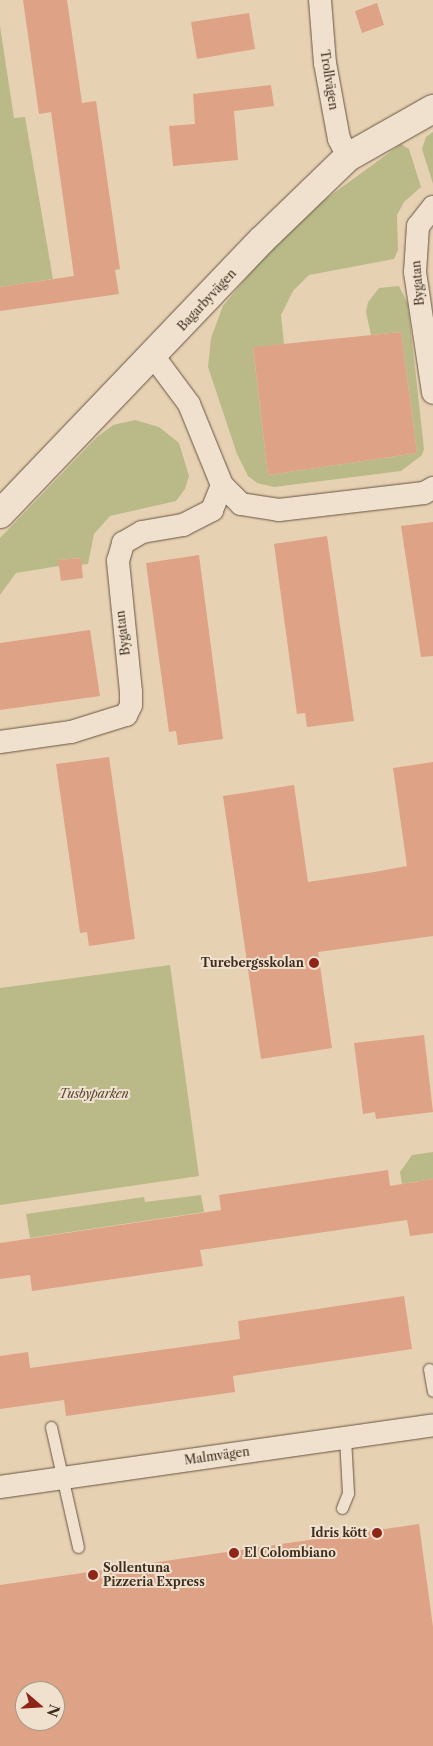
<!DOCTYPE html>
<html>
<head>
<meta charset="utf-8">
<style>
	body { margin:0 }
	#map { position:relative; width:433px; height:1746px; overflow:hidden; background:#e7d1b3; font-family:"Libre Caslon Text",serif }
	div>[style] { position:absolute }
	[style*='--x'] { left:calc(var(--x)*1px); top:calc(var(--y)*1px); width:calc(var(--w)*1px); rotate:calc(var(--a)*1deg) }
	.green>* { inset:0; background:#baba89 }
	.building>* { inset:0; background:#dea286 }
	.roads { filter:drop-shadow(0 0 1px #685642) drop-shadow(0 0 1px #685642) }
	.lane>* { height:11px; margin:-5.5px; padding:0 5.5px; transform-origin:5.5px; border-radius:5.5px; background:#efe1ce }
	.street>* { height:22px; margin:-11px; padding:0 11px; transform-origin:11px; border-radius:11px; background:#efe1ce }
	.secondary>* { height:28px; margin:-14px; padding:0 14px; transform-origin:14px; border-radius:14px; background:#efe1ce }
	.dots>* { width:14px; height:14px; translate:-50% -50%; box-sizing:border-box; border:2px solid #efe1ce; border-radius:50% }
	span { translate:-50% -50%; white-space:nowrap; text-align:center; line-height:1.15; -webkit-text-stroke:4px #efe1ce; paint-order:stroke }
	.street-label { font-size:12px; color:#3e2d1d }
	.poi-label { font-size:12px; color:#3e2d1d; font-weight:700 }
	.right { translate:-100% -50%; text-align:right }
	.left { translate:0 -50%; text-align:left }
	.park-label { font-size:12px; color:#574933; font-style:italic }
	.north { position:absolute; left:15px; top:1681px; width:50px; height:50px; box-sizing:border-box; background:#efe1ce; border:1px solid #a89987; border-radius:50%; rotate:109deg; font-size:14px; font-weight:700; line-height:20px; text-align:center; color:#3e2d1d }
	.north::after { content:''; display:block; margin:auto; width:18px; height:22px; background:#8f2418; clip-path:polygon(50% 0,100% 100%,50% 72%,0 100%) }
</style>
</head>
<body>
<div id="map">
	<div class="green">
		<i style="clip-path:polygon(0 26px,14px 118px,25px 117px,53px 279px,0 287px)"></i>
		<i style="clip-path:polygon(433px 132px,433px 184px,422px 149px,426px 137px)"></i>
		<i style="clip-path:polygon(401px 144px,409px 149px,421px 187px,404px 202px,397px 215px,398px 250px,394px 259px,309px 275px,293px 291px,281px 315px,284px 344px,253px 348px,268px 475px,417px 453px,401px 332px,371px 335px,366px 312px,368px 302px,379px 288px,399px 286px,408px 304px,424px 449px,422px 455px,401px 471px,274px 487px,257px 483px,248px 476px,237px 454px,208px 367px,211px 338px,223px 306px,262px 259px,319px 204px)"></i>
		<i style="clip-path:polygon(135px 420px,159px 427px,179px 443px,189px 476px,185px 489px,176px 501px,110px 516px,94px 534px,88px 564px,81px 565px,80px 558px,59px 560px,59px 566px,16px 573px,0 595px,0 538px,96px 438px,113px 425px)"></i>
		<i style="clip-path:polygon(170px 965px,199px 1176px,0 1205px,0 988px)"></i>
		<i style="clip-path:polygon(433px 1152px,433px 1179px,402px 1184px,400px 1172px,412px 1155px)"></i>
		<i style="clip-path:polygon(201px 1195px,204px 1212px,30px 1238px,26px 1214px,144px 1197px,145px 1202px)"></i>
	</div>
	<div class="building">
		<i style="clip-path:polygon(23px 0,67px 0,82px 103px,96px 101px,120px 269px,115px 270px,119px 294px,0 311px,0 287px,74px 276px,51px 112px,39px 114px)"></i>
		<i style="clip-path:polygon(377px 3px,384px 25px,362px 33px,355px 11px)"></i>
		<i style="clip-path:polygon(249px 13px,255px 49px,197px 59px,191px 22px)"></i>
		<i style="clip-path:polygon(271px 85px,274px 106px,234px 111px,238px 160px,173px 166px,169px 126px,195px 124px,193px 94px)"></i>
		<i style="clip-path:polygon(401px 332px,417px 453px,268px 475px,253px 347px)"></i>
		<i style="clip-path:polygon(433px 522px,433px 656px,421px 657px,401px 526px)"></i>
		<i style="clip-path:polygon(327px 536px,354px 721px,307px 727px,305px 713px,297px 714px,274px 544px)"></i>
		<i style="clip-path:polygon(199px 555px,223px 739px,178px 745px,176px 731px,169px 732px,146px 563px)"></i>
		<i style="clip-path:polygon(81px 558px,83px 578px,61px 581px,58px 560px)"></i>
		<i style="clip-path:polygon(90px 630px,100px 696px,0 710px,0 643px)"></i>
		<i style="clip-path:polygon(109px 757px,135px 939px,89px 946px,87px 932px,80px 933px,56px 764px)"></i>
		<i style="clip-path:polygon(433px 762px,433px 936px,318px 952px,332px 1048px,261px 1059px,223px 796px,294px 785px,308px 882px,374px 872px,407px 866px,393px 768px)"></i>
		<i style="clip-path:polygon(424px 1035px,433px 1112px,376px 1119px,375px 1112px,363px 1114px,354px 1043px)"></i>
		<i style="clip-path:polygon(388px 1170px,390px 1186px,433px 1179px,433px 1233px,410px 1236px,407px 1220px,200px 1250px,203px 1266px,32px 1291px,30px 1275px,0 1279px,0 1243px,221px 1210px,219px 1195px)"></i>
		<i style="clip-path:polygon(404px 1296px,412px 1349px,233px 1376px,235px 1392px,66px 1416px,64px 1400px,0 1409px,0 1356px,28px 1352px,30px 1368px,240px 1339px,238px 1321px)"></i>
		<i style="clip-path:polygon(evenodd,419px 1524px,433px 1627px,433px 1746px,0 1746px,0 1585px,419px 1524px,25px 1691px,55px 1691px,55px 1721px,25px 1721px,25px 1691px)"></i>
	</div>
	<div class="roads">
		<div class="lane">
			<i style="--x:429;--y:1369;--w:22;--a:80"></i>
			<i style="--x:51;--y:1427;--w:123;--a:77.3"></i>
			<i style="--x:342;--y:1508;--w:16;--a:-68"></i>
			<i style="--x:348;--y:1493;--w:56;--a:-93.1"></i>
		</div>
		<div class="street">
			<i style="--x:320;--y:0;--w:63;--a:85.5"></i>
			<i style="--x:325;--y:63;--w:77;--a:79.6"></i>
			<i style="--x:339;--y:139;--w:20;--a:63"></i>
			<i style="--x:433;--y:207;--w:24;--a:128"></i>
			<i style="--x:418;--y:226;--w:46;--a:93.7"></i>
			<i style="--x:415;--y:272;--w:122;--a:81.5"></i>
			<i style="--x:222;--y:485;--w:27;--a:45"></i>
			<i style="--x:241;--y:504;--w:38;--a:9"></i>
			<i style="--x:279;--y:510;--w:146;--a:-6.7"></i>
			<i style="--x:424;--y:493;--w:10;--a:-29"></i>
			<i style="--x:0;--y:742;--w:72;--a:-8"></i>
			<i style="--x:71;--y:732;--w:58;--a:-17.2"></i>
			<i style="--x:126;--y:715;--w:11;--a:-63"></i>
			<i style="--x:131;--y:705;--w:13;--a:-90"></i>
			<i style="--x:131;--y:692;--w:132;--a:-95.7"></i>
			<i style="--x:118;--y:561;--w:19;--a:-74"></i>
			<i style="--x:123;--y:543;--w:22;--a:-30"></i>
			<i style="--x:142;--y:532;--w:42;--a:-9.7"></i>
			<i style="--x:183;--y:525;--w:33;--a:-27"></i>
			<i style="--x:212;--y:510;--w:27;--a:-68"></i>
			<i style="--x:222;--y:485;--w:87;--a:-112.2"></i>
			<i style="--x:189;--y:404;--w:59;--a:-126.7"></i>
			<i style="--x:0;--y:1487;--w:437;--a:-8.1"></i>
		</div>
		<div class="secondary">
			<i style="--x:0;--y:514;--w:379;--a:-46.3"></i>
			<i style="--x:262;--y:240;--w:120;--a:-44"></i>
			<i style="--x:348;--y:157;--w:98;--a:-29.5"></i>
		</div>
	</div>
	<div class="dots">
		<i style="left:314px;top:963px;background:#8f2418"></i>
		<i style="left:377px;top:1533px;background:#8f2418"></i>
		<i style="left:234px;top:1553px;background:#8f2418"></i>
		<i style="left:93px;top:1575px;background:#8f2418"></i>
	</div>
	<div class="street-label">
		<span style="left:329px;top:80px;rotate:81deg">Trollvägen</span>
		<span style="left:418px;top:283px;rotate:-95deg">Bygatan</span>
		<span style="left:207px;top:300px;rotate:-47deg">Bagarbyvägen</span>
		<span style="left:123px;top:633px;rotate:-97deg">Bygatan</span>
		<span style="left:217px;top:1456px;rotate:-8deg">Malmvägen</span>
	</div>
	<div class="poi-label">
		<span class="right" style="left:304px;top:963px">Turebergsskolan</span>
		<span class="right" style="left:367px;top:1533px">Idris kött</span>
		<span class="left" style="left:244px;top:1553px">El Colombiano</span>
		<span class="left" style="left:103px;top:1575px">Sollentuna<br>Pizzeria Express</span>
	</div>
	<div class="park-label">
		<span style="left:94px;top:1094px">Tusbyparken</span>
	</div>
	<div class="north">N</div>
</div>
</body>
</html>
